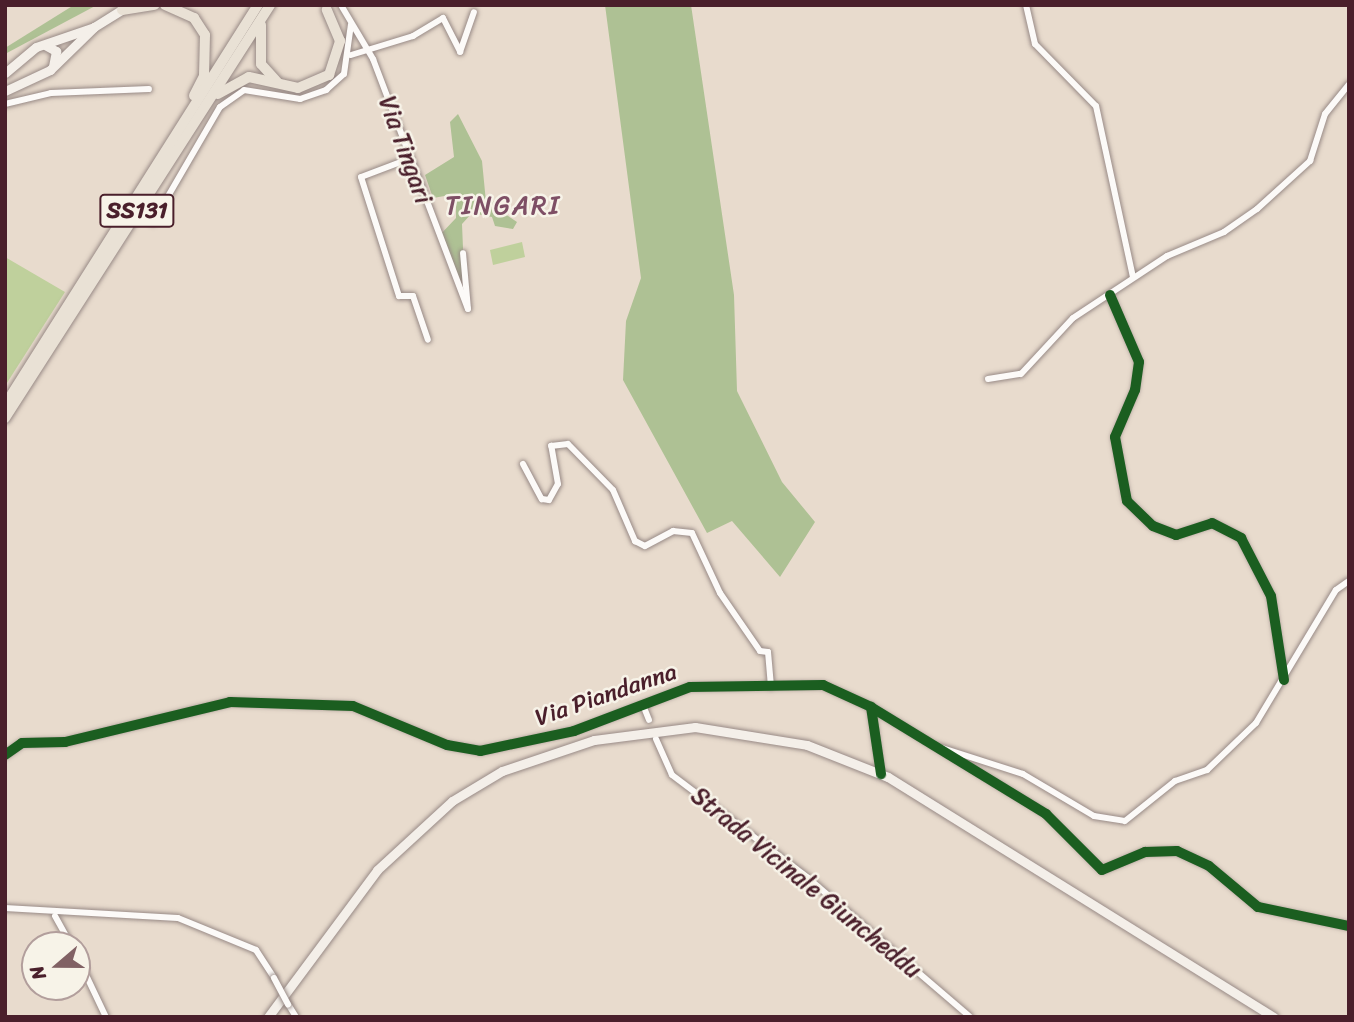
<!DOCTYPE html>
<html>
<head>
<meta charset="utf-8">
<style>
	body { margin:0 }
	#map { position:relative; width:1354px; height:1022px; overflow:hidden; background:#e8dbcd; font-family:Sriracha,sans-serif }
	div>[style] { position:absolute }
	[style*='--x'] { left:calc(var(--x)*1px); top:calc(var(--y)*1px); width:calc(var(--w)*1px); rotate:calc(var(--a)*1deg) }
	.green>* { inset:0; background:#bfd09c }
	.forest>* { inset:0; background:#aec194 }
	.roads { filter:drop-shadow(0 0 2px #988a86) drop-shadow(0 0 2px #988a86) }
	.minor>* { height:6px; margin:-3px; padding:0 3px; transform-origin:3px; border-radius:3px; background:#fcfaf8 }
	.secondary>* { height:9px; margin:-4.5px; padding:0 4.5px; transform-origin:4.5px; border-radius:4.5px; background:#f4efe9 }
	.trunk>* { height:10px; margin:-5px; padding:0 5px; transform-origin:5px; border-radius:5px; background:#e9e1d5 }
	.bridges { filter:drop-shadow(0 0 2px #988a86) drop-shadow(0 0 2px #988a86) }
	.minor-bridge>* { height:6px; margin:-3px; padding:0 3px; transform-origin:3px; border-radius:3px; background:#fcfaf8 }
	.cycleway>* { height:10px; margin:-5px; padding:0 5px; transform-origin:5px; border-radius:5px; background:#1b5e20 }
	span { translate:-50% -50%; white-space:nowrap; text-align:center; line-height:1.15; -webkit-text-stroke:5px #f7f3e8; paint-order:stroke }
	.shield-label span { padding:2px 5px; background:#f7f3e8; border:2px solid; border-radius:5px; -webkit-text-stroke-width:0 }
	.shield-label { font-size:23px; color:#4a1f2b; font-weight:700 }
	.street-label { font-size:24px; color:#4a1f2b }
	.neighbourhood-label { font-size:26px; color:#7e4f65; letter-spacing:2px }
	.frame { position:absolute; inset:0; border:7px solid #4a1f2b; pointer-events:none }
	.north { position:absolute; left:21px; top:931px; width:70px; height:70px; box-sizing:border-box; background:#f7f3e8; border:2px solid #b29e9c; border-radius:50%; rotate:250deg; font-size:19px; font-weight:700; line-height:28px; text-align:center; color:#4a1f2b }
	.north::after { content:''; display:block; margin:auto; width:24px; height:32px; background:#816164; clip-path:polygon(50% 0,100% 100%,50% 72%,0 100%) }
</style>
</head>
<body>
<div id="map">
	<div class="green">
		<i style="clip-path:polygon(522px 242px,525px 257px,493px 265px,490px 250px)"></i>
		<i style="clip-path:polygon(5px 257px,65px 292px,5px 386px)"></i>
	</div>
	<div class="forest">
		<i style="clip-path:polygon(74px 5px,97px 5px,5px 54px,5px 48px)"></i>
		<i style="clip-path:polygon(605px 5px,691px 5px,734px 295px,737px 391px,782px 482px,815px 522px,780px 577px,732px 521px,707px 533px,623px 380px,626px 321px,641px 278px)"></i>
		<i style="clip-path:polygon(458px 114px,482px 161px,486px 202px,512px 200px,505px 214px,517px 222px,513px 229px,495px 226px,492px 217px,472px 213px,462px 224px,465px 296px,439px 236px,456px 218px,456px 194px,433px 198px,425px 175px,454px 157px,450px 122px)"></i>
	</div>
	<div class="roads">
		<div class="minor">
			<i style="--x:341;--y:5;--w:63;--a:59.3"></i>
			<i style="--x:373;--y:59;--w:267;--a:69.2"></i>
			<i style="--x:468;--y:309;--w:56;--a:-95.1"></i>
			<i style="--x:1026;--y:5;--w:40;--a:77"></i>
			<i style="--x:1035;--y:44;--w:87;--a:45.5"></i>
			<i style="--x:1096;--y:106;--w:175;--a:77.8"></i>
			<i style="--x:351;--y:55;--w:65;--a:-17"></i>
			<i style="--x:413;--y:36;--w:35;--a:-31"></i>
			<i style="--x:443;--y:18;--w:38;--a:63"></i>
			<i style="--x:460;--y:52;--w:42;--a:-70.7"></i>
			<i style="--x:5;--y:104;--w:47;--a:-13.4"></i>
			<i style="--x:51;--y:93;--w:98;--a:-2.3"></i>
			<i style="--x:406;--y:160;--w:48;--a:159.3"></i>
			<i style="--x:361;--y:177;--w:125;--a:72.3"></i>
			<i style="--x:399;--y:296;--w:14;--a:0"></i>
			<i style="--x:413;--y:296;--w:46;--a:71.2"></i>
			<i style="--x:153;--y:222;--w:133;--a:-59.8"></i>
			<i style="--x:220;--y:107;--w:29;--a:-35"></i>
			<i style="--x:244;--y:90;--w:57;--a:9.1"></i>
			<i style="--x:300;--y:99;--w:28;--a:-19"></i>
			<i style="--x:326;--y:90;--w:24;--a:-42"></i>
			<i style="--x:344;--y:74;--w:50;--a:-82"></i>
			<i style="--x:1110;--y:295;--w:73;--a:66.6"></i>
			<i style="--x:1139;--y:362;--w:28;--a:98"></i>
			<i style="--x:1135;--y:390;--w:51;--a:113.1"></i>
			<i style="--x:1115;--y:437;--w:65;--a:79.4"></i>
			<i style="--x:1127;--y:501;--w:36;--a:44"></i>
			<i style="--x:1153;--y:526;--w:25;--a:21"></i>
			<i style="--x:1176;--y:535;--w:38;--a:-18"></i>
			<i style="--x:1212;--y:523;--w:33;--a:27"></i>
			<i style="--x:1241;--y:538;--w:65;--a:62.7"></i>
			<i style="--x:1271;--y:596;--w:85;--a:81.2"></i>
			<i style="--x:988;--y:379;--w:33;--a:-9"></i>
			<i style="--x:1021;--y:374;--w:76;--a:-47.1"></i>
			<i style="--x:1073;--y:318;--w:113;--a:-33.4"></i>
			<i style="--x:1167;--y:256;--w:62;--a:-22.8"></i>
			<i style="--x:1224;--y:232;--w:40;--a:-34.9"></i>
			<i style="--x:1257;--y:209;--w:72;--a:-42.2"></i>
			<i style="--x:1310;--y:161;--w:49;--a:-72.3"></i>
			<i style="--x:1325;--y:114;--w:38;--a:-51"></i>
			<i style="--x:523;--y:464;--w:40;--a:62"></i>
			<i style="--x:542;--y:499;--w:7;--a:8"></i>
			<i style="--x:549;--y:500;--w:18;--a:-61"></i>
			<i style="--x:558;--y:484;--w:39;--a:-100"></i>
			<i style="--x:551;--y:446;--w:17;--a:-7"></i>
			<i style="--x:568;--y:444;--w:64;--a:45.6"></i>
			<i style="--x:613;--y:490;--w:56;--a:66.7"></i>
			<i style="--x:635;--y:541;--w:11;--a:27"></i>
			<i style="--x:645;--y:546;--w:32;--a:-28"></i>
			<i style="--x:673;--y:531;--w:19;--a:6"></i>
			<i style="--x:692;--y:533;--w:66;--a:65"></i>
			<i style="--x:720;--y:593;--w:70;--a:55.4"></i>
			<i style="--x:760;--y:651;--w:8;--a:7"></i>
			<i style="--x:768;--y:652;--w:35;--a:85"></i>
			<i style="--x:643;--y:705;--w:16;--a:68"></i>
			<i style="--x:871;--y:707;--w:205;--a:31.4"></i>
			<i style="--x:1046;--y:814;--w:79;--a:45"></i>
			<i style="--x:1102;--y:870;--w:47;--a:-22.7"></i>
			<i style="--x:1145;--y:852;--w:32;--a:-2"></i>
			<i style="--x:1177;--y:851;--w:35;--a:25"></i>
			<i style="--x:1209;--y:866;--w:64;--a:39.9"></i>
			<i style="--x:1258;--y:907;--w:93;--a:11.8"></i>
			<i style="--x:656;--y:739;--w:39;--a:66"></i>
			<i style="--x:672;--y:775;--w:171;--a:37.1"></i>
			<i style="--x:808;--y:878;--w:213;--a:40.6"></i>
			<i style="--x:936;--y:746;--w:91;--a:17.8"></i>
			<i style="--x:1023;--y:774;--w:82;--a:30.6"></i>
			<i style="--x:1094;--y:816;--w:31;--a:9"></i>
			<i style="--x:1125;--y:821;--w:64;--a:-38.7"></i>
			<i style="--x:1175;--y:781;--w:34;--a:-19"></i>
			<i style="--x:1207;--y:770;--w:68;--a:-43.8"></i>
			<i style="--x:1256;--y:723;--w:155;--a:-59"></i>
			<i style="--x:1336;--y:590;--w:16;--a:-35"></i>
			<i style="--x:5;--y:755;--w:21;--a:-35"></i>
			<i style="--x:22;--y:743;--w:43;--a:-1.3"></i>
			<i style="--x:65;--y:742;--w:170;--a:-13.6"></i>
			<i style="--x:230;--y:702;--w:123;--a:1.9"></i>
			<i style="--x:353;--y:706;--w:102;--a:22.5"></i>
			<i style="--x:447;--y:745;--w:34;--a:10"></i>
			<i style="--x:480;--y:751;--w:96;--a:-12"></i>
			<i style="--x:574;--y:731;--w:124;--a:-20.8"></i>
			<i style="--x:690;--y:687;--w:133;--a:-0.9"></i>
			<i style="--x:823;--y:685;--w:53;--a:24.6"></i>
			<i style="--x:871;--y:707;--w:68;--a:81.5"></i>
			<i style="--x:5;--y:908;--w:173;--a:3.3"></i>
			<i style="--x:178;--y:918;--w:84;--a:22.3"></i>
			<i style="--x:256;--y:950;--w:33;--a:57"></i>
			<i style="--x:55;--y:916;--w:33;--a:61"></i>
			<i style="--x:77;--y:956;--w:68;--a:64.6"></i>
			<i style="--x:288;--y:1004;--w:15;--a:58"></i>
		</div>
		<div class="secondary">
			<i style="--x:45;--y:45;--w:13;--a:29"></i>
			<i style="--x:56;--y:51;--w:15;--a:101"></i>
			<i style="--x:5;--y:73;--w:40;--a:-40"></i>
			<i style="--x:36;--y:47;--w:61;--a:-19"></i>
			<i style="--x:94;--y:27;--w:39;--a:-32"></i>
			<i style="--x:5;--y:91;--w:50;--a:-25"></i>
			<i style="--x:50;--y:70;--w:62;--a:-44.3"></i>
			<i style="--x:268;--y:1017;--w:183;--a:-53.4"></i>
			<i style="--x:377;--y:870;--w:102;--a:-42.6"></i>
			<i style="--x:452;--y:801;--w:58;--a:-31"></i>
			<i style="--x:502;--y:771;--w:97;--a:-18.6"></i>
			<i style="--x:594;--y:740;--w:102;--a:-7.3"></i>
			<i style="--x:695;--y:727;--w:113;--a:9.1"></i>
			<i style="--x:807;--y:745;--w:87;--a:21.6"></i>
			<i style="--x:888;--y:777;--w:454;--a:31.9"></i>
		</div>
		<div class="trunk">
			<i style="--x:165;--y:5;--w:32;--a:24"></i>
			<i style="--x:194;--y:18;--w:20;--a:57"></i>
			<i style="--x:205;--y:35;--w:41;--a:91.4"></i>
			<i style="--x:204;--y:76;--w:22;--a:117"></i>
			<i style="--x:122;--y:10;--w:33;--a:-9"></i>
			<i style="--x:261;--y:25;--w:39;--a:90"></i>
			<i style="--x:261;--y:64;--w:24;--a:48"></i>
			<i style="--x:218;--y:94;--w:35;--a:-29"></i>
			<i style="--x:249;--y:77;--w:50;--a:12.7"></i>
			<i style="--x:298;--y:88;--w:34;--a:-23"></i>
			<i style="--x:329;--y:75;--w:36;--a:-72"></i>
			<i style="--x:340;--y:41;--w:34;--a:-113"></i>
			<i style="--x:5;--y:405;--w:473;--a:-57.7"></i>
			<i style="--x:5;--y:418;--w:491;--a:-57.3"></i>
		</div>
	</div>
	<div class="bridges">
		<div class="minor-bridge">
			<i style="--x:274;--y:978;--w:30;--a:62"></i>
		</div>
	</div>
	<div class="cycleway">
		<i style="--x:1110;--y:295;--w:73;--a:66.6"></i>
		<i style="--x:1139;--y:362;--w:28;--a:98"></i>
		<i style="--x:1135;--y:390;--w:51;--a:113.1"></i>
		<i style="--x:1115;--y:437;--w:65;--a:79.4"></i>
		<i style="--x:1127;--y:501;--w:36;--a:44"></i>
		<i style="--x:1153;--y:526;--w:25;--a:21"></i>
		<i style="--x:1176;--y:535;--w:38;--a:-18"></i>
		<i style="--x:1212;--y:523;--w:33;--a:27"></i>
		<i style="--x:1241;--y:538;--w:65;--a:62.7"></i>
		<i style="--x:1271;--y:596;--w:85;--a:81.2"></i>
		<i style="--x:871;--y:707;--w:205;--a:31.4"></i>
		<i style="--x:1046;--y:814;--w:79;--a:45"></i>
		<i style="--x:1102;--y:870;--w:47;--a:-22.7"></i>
		<i style="--x:1145;--y:852;--w:32;--a:-2"></i>
		<i style="--x:1177;--y:851;--w:35;--a:25"></i>
		<i style="--x:1209;--y:866;--w:64;--a:39.9"></i>
		<i style="--x:1258;--y:907;--w:93;--a:11.8"></i>
		<i style="--x:5;--y:755;--w:21;--a:-35"></i>
		<i style="--x:22;--y:743;--w:43;--a:-1.3"></i>
		<i style="--x:65;--y:742;--w:170;--a:-13.6"></i>
		<i style="--x:230;--y:702;--w:123;--a:1.9"></i>
		<i style="--x:353;--y:706;--w:102;--a:22.5"></i>
		<i style="--x:447;--y:745;--w:34;--a:10"></i>
		<i style="--x:480;--y:751;--w:96;--a:-12"></i>
		<i style="--x:574;--y:731;--w:124;--a:-20.8"></i>
		<i style="--x:690;--y:687;--w:133;--a:-0.9"></i>
		<i style="--x:823;--y:685;--w:53;--a:24.6"></i>
		<i style="--x:871;--y:707;--w:68;--a:81.5"></i>
	</div>
	<div class="shield-label">
		<span style="left:137px;top:211px">SS131</span>
	</div>
	<div class="street-label">
		<span style="left:405px;top:150px;rotate:70deg">Via Tingari</span>
		<span style="left:606px;top:695px;rotate:-19deg">Via Piandanna</span>
		<span style="left:806px;top:883px;rotate:39deg">Strada Vicinale Giuncheddu</span>
	</div>
	<div class="neighbourhood-label">
		<span style="left:503px;top:206px">TINGARI</span>
	</div>
	<div class="frame"></div>
	<div class="north">N</div>
</div>
</body>
</html>
